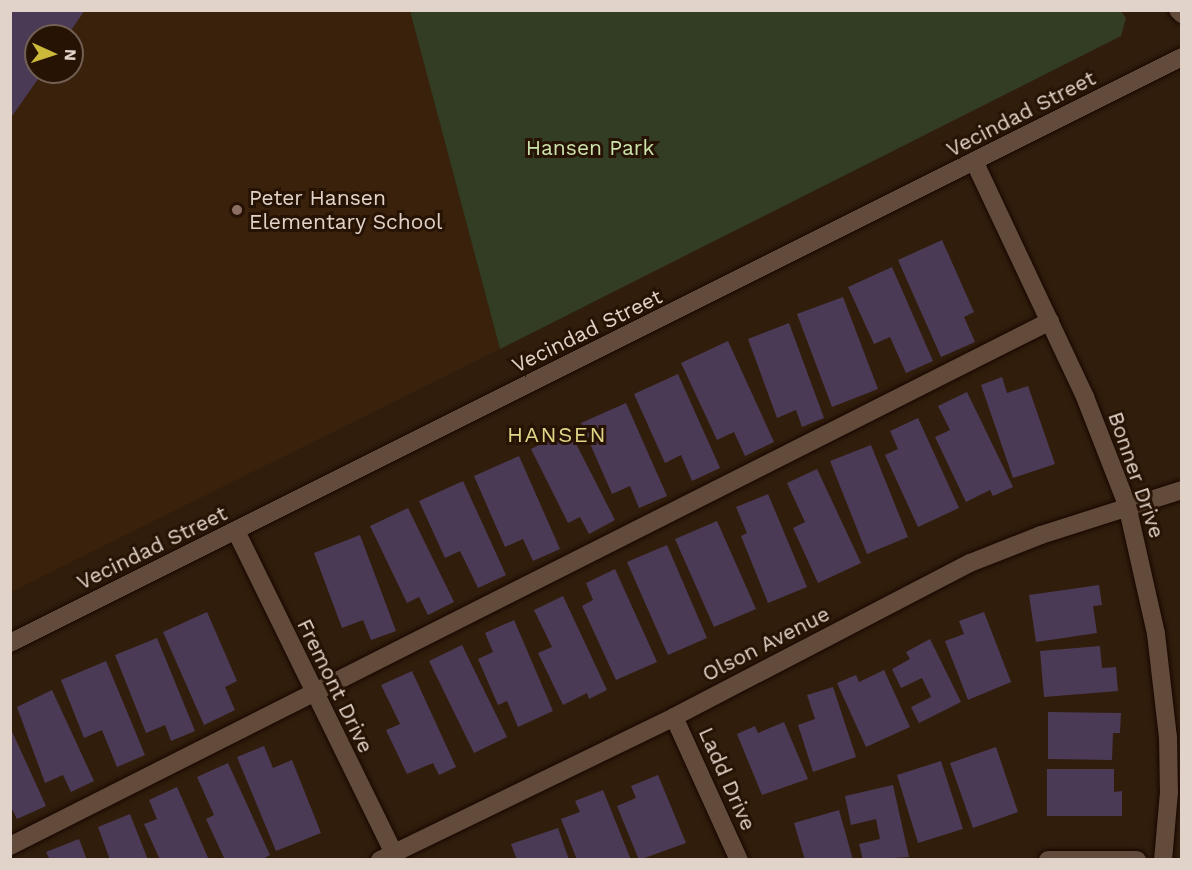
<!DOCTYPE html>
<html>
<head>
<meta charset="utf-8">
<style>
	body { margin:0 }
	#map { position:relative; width:1192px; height:870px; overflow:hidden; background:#301d0c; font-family:"Work Sans",sans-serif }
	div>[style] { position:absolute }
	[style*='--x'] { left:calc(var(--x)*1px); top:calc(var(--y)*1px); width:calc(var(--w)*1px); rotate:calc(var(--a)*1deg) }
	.built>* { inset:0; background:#3a210b }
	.green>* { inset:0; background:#333d23 }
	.building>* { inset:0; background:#4b3a55 }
	.roads { filter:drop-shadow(0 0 2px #170600) drop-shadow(0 0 2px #170600) }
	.minor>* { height:18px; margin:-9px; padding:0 9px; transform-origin:9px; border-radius:9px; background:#624b3a }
	.dots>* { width:16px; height:16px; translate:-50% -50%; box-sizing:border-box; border:3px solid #261304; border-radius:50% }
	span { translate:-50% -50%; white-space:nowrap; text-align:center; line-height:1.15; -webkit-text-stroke:6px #261304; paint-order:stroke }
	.street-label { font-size:21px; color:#e1d3c9 }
	.park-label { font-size:21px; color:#cbe2aa }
	.poi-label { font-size:21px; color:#e1d3c9 }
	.left { translate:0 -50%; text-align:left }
	.neighbourhood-label { font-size:22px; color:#e1d587; letter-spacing:1.5px }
	.frame { position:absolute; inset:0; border:12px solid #e1d3c9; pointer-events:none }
	.north { position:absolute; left:24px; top:24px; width:60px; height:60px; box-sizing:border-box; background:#261304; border:2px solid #716053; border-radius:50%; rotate:93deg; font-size:16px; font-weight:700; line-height:24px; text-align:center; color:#e1d3c9 }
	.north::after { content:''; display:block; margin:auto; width:21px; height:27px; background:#ccb939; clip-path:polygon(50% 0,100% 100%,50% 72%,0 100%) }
</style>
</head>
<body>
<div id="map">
	<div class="built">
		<i style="clip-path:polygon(evenodd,11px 11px,410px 11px,500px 349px,11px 592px,11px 11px,36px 36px,72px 36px,72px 72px,36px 72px,36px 36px)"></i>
	</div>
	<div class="green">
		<i style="clip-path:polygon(1120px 10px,1126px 18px,1121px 36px,500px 349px,410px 11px)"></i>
	</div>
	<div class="building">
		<i style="clip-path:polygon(10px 10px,85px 10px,67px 36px,36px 36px,36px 72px,43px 72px,10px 119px)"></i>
		<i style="clip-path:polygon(942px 240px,974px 312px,964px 317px,975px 342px,941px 357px,898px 260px)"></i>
		<i style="clip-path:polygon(892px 267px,933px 361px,906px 373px,890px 337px,874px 344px,848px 287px)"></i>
		<i style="clip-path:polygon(843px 297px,878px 389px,832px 407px,797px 314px)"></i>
		<i style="clip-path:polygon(789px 323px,824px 418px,802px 427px,796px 410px,777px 418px,748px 339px)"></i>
		<i style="clip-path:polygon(728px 341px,774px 442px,745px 456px,734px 432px,717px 440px,681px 363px)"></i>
		<i style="clip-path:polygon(678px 374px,720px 468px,692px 481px,681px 455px,665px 463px,634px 394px)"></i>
		<i style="clip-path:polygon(1002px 377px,1007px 393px,1028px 386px,1055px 464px,1013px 478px,981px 385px)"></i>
		<i style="clip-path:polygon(967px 392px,1013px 487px,993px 496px,990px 490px,966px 502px,935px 437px,950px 430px,938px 406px)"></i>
		<i style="clip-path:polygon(626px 403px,667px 496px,639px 508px,630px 486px,612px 494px,581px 423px)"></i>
		<i style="clip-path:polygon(918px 418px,959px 508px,918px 527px,885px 455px,898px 449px,890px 431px)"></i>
		<i style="clip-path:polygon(569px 430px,615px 520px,589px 534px,580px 517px,568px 523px,531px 449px)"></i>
		<i style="clip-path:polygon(871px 445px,908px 537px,867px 554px,830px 461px)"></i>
		<i style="clip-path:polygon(519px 456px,560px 549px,533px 561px,523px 539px,505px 547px,474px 476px)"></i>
		<i style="clip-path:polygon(817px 469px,861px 563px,818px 583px,793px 528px,805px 522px,787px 483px)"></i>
		<i style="clip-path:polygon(463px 481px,506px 575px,478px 588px,460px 551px,445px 558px,419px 501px)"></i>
		<i style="clip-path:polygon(768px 494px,807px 587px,768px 603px,741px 536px,747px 533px,736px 507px)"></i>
		<i style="clip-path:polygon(408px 508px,454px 602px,428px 615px,419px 597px,407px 603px,370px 526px)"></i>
		<i style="clip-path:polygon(717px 521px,756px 609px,714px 627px,675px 539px)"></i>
		<i style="clip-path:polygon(360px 535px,396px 631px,371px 640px,363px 620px,342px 628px,314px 553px)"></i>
		<i style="clip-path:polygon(667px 545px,707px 638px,668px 655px,627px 562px)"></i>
		<i style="clip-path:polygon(615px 569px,657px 662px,616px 680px,582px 606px,593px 600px,586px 583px)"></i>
		<i style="clip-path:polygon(1099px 585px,1102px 605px,1093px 606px,1097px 633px,1036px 642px,1029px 595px)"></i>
		<i style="clip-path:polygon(563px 596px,607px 690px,589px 699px,587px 693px,563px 705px,538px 653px,552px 647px,534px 610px)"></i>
		<i style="clip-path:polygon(207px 612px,237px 681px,225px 687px,235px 710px,204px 725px,163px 632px)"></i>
		<i style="clip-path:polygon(984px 612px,1011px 682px,968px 700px,945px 641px,964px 634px,959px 621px)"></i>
		<i style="clip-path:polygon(514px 620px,553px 711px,518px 727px,507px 701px,498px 705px,478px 659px,493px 652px,485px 633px)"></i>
		<i style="clip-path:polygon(157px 638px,195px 731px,171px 741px,165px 725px,146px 733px,115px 655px)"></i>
		<i style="clip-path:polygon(930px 639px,961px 702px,919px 723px,911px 707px,931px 697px,922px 678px,901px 688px,892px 669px,910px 659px,906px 652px)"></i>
		<i style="clip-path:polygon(462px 645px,507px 737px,474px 753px,429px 661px)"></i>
		<i style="clip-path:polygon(1100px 646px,1102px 668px,1116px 667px,1118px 691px,1044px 697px,1040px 651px)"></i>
		<i style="clip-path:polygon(106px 661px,145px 755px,117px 767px,102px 730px,84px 738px,61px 680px)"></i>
		<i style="clip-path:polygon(884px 670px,910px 727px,866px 747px,837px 683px,856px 675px,859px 682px)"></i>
		<i style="clip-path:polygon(412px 671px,456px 767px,439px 775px,433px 763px,407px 774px,386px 730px,400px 724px,381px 685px)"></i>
		<i style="clip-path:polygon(833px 687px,856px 757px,813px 772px,798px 725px,815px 719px,807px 695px)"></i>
		<i style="clip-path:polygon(52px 690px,94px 781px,71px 792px,63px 775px,45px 783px,17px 707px)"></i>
		<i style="clip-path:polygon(1048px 712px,1121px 713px,1120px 733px,1113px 733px,1112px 760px,1048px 759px)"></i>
		<i style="clip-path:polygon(784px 722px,808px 779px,762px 795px,737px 734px,755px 726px,758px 733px)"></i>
		<i style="clip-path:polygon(10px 727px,46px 806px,17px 819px,10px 805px)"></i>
		<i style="clip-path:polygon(264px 746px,273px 768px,292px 760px,321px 833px,276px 851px,237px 757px)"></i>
		<i style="clip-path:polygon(996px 747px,1018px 812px,973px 828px,950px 763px)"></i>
		<i style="clip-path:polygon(941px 761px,963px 829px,918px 843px,897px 775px)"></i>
		<i style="clip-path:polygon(228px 763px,270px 855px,261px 860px,225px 860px,206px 819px,214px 815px,197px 777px)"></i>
		<i style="clip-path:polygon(1047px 769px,1114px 769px,1114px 792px,1122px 791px,1122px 816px,1047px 816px)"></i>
		<i style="clip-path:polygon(658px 775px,686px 843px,639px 860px,617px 806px,636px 798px,631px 786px)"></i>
		<i style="clip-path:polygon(893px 785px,909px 857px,863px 860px,859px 844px,880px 839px,876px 819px,851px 825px,845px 796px)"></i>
		<i style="clip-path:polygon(177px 787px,209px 860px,160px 860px,144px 824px,157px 819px,149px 800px)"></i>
		<i style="clip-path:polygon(603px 790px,631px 860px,577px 860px,561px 819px,580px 812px,575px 801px)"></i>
		<i style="clip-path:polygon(839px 810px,853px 860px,805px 860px,794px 823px)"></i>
		<i style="clip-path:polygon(130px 814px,148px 860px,110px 860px,98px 827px)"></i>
		<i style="clip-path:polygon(558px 828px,569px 860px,517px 860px,511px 844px)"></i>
		<i style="clip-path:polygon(79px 839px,87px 860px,50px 860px,46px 852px)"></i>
	</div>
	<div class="roads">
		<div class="minor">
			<i style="--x:1178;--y:10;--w:6;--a:45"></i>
			<i style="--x:975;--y:163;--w:259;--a:64.8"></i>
			<i style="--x:1085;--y:397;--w:116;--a:68.7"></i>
			<i style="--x:1127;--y:505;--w:132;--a:77.3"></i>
			<i style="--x:1156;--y:634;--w:104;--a:83.4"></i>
			<i style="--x:1168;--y:737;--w:55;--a:89"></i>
			<i style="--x:1169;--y:792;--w:68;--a:95"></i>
			<i style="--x:236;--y:531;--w:366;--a:63.9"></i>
			<i style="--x:10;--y:643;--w:1310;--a:-26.57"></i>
			<i style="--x:674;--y:717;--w:157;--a:65.6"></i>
			<i style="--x:10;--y:846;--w:1165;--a:-26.78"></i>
			<i style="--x:380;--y:860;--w:327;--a:-25.9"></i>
			<i style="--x:674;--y:717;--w:334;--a:-27.5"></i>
			<i style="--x:970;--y:563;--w:76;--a:-21.5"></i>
			<i style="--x:1041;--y:535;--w:148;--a:-17.7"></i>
			<i style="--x:1048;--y:860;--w:89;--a:0"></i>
		</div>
	</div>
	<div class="dots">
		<i style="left:237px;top:210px;background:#8d6e63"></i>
	</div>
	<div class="street-label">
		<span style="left:1021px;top:114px;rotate:-27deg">Vecindad Street</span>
		<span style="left:587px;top:331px;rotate:-26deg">Vecindad Street</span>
		<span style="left:1136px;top:475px;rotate:71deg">Bonner Drive</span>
		<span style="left:152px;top:548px;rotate:-26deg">Vecindad Street</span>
		<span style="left:766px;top:644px;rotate:-27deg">Olson Avenue</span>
		<span style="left:335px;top:686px;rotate:64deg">Fremont Drive</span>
		<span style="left:727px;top:779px;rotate:66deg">Ladd Drive</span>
	</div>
	<div class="park-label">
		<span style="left:590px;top:148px">Hansen Park</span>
	</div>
	<div class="poi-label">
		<span class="left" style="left:249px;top:210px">Peter Hansen<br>Elementary School</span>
	</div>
	<div class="neighbourhood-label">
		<span style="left:557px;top:435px">HANSEN</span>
	</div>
	<div class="frame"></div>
	<div class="north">N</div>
</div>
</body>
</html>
